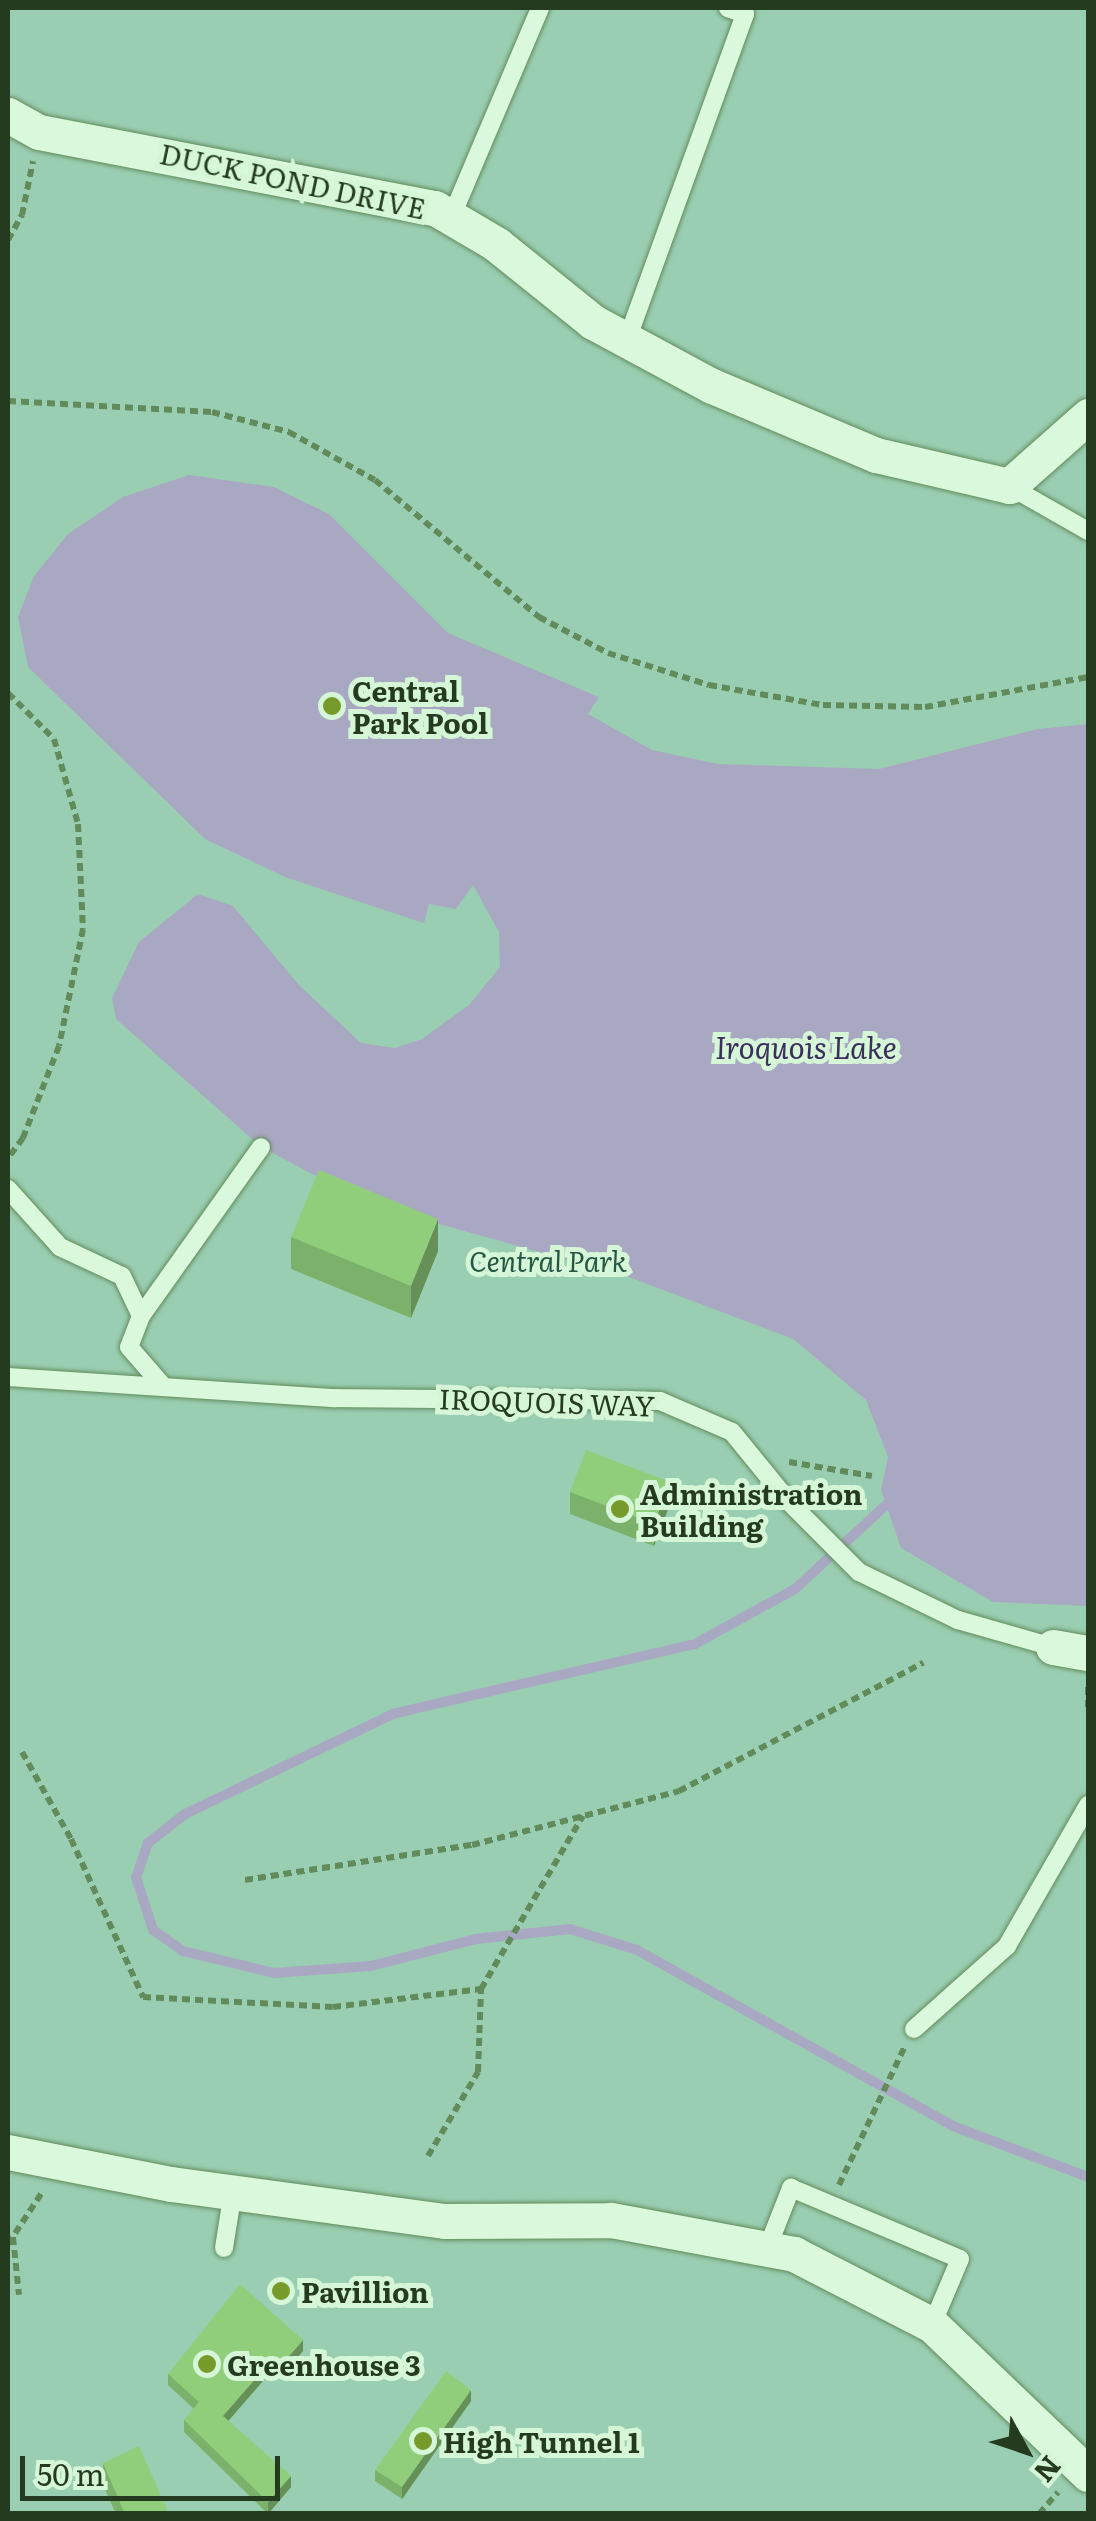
<!DOCTYPE html>
<html>
<head>
<meta charset="utf-8">
<style>
	body { margin:0 }
	#map { position:relative; width:1096px; height:2521px; overflow:hidden; background:#c7efc8; font-family:Literata,serif }
	div>[style] { position:absolute }
	[style*='--x'] { left:calc(var(--x)*1px); top:calc(var(--y)*1px); width:calc(var(--w)*1px); rotate:calc(var(--a)*1deg) }
	.green>* { inset:0; background:#9aceb2 }
	.water>* { inset:0; background:#a9a8c3 }
	.stream>* { height:10px; margin:-5px; padding:0 5px; transform-origin:5px; border-radius:5px; background:#a9a8c3 }
	.path>* { height:6px; margin-top:-3px; transform-origin:0; background:repeating-linear-gradient(90deg,#628b5b 0 8px,transparent 0 13px) }
	.roads { filter:drop-shadow(0 0 2px #628b5b) drop-shadow(0 0 2px #628b5b) }
	.service>* { height:18px; margin:-9px; padding:0 9px; transform-origin:9px; border-radius:9px; background:#daf9dc }
	.minor>* { height:35px; margin:-17.5px; padding:0 17.5px; transform-origin:17.5px; border-radius:17.5px; background:#daf9dc }
	.wall>* { inset:0; background:#7cb16b }
	.shaded-wall>* { inset:0; background:#659057 }
	.building>* { inset:0; background:#90ce7c }
	.dots>* { width:28px; height:28px; translate:-50% -50%; box-sizing:border-box; border:5px solid #d6f6d8; border-radius:50% }
	span { translate:-50% -50%; white-space:nowrap; text-align:center; line-height:1.15; -webkit-text-stroke:10px #d6f6d8; paint-order:stroke }
	.street-label { font-size:28px; color:#243b1f }
	.poi-label { font-size:28px; color:#243b1f; font-weight:700 }
	.left { translate:0 -50%; text-align:left }
	.park-label { font-size:28px; color:#265844; font-style:italic }
	.water-label { font-size:30px; color:#3b2f5b; font-style:italic }
	.frame { position:absolute; inset:0; border:10px solid #243b1f; pointer-events:none }
	.north { position:absolute; left:976px; top:2401px; width:100px; height:100px; -webkit-text-stroke:8px #d6f6d8; paint-order:stroke; rotate:130deg; font-size:28px; font-weight:700; line-height:40px; text-align:center; color:#243b1f }
	.north::after { content:''; display:block; margin:auto; width:35px; height:45px; background:#243b1f; clip-path:polygon(50% 0,100% 100%,50% 72%,0 100%) }
	.scale { position:absolute; left:20px; top:2456px; width:260px; height:45px; box-sizing:border-box; border:5px solid #243b1f; border-top:0; padding-left:12px; font-size:30px; line-height:35px; white-space:nowrap; color:#243b1f; -webkit-text-stroke:8px #d6f6d8; paint-order:stroke }
</style>
</head>
<body>
<div id="map">
	<div class="green">
		<i style="clip-path:polygon(8px 8px,1088px 8px,1088px 2513px,8px 2514px)"></i>
	</div>
	<div class="water">
		<i style="clip-path:polygon(189px 475px,274px 487px,329px 514px,448px 633px,599px 697px,588px 714px,652px 750px,718px 764px,879px 769px,1038px 729px,1088px 724px,1088px 1606px,993px 1602px,901px 1548px,881px 1490px,888px 1457px,866px 1400px,793px 1339px,626px 1276px,371px 1205px,261px 1147px,116px 1019px,112px 998px,139px 942px,198px 894px,233px 906px,299px 985px,361px 1043px,395px 1048px,422px 1039px,469px 1005px,500px 967px,499px 932px,473px 885px,456px 909px,429px 904px,424px 923px,285px 877px,205px 839px,28px 667px,18px 617px,34px 576px,68px 534px,123px 497px)"></i>
	</div>
	<div class="stream">
		<i style="--x:886;--y:1505;--w:124;--a:137.3"></i>
		<i style="--x:795;--y:1589;--w:114;--a:151.2"></i>
		<i style="--x:695;--y:1644;--w:308;--a:167"></i>
		<i style="--x:395;--y:1713;--w:233;--a:154.3"></i>
		<i style="--x:185;--y:1814;--w:47;--a:141.9"></i>
		<i style="--x:148;--y:1843;--w:36;--a:109"></i>
		<i style="--x:136;--y:1877;--w:56;--a:72.2"></i>
		<i style="--x:153;--y:1930;--w:37;--a:35"></i>
		<i style="--x:183;--y:1951;--w:94;--a:13.6"></i>
		<i style="--x:274;--y:1973;--w:97;--a:-4.1"></i>
		<i style="--x:371;--y:1966;--w:108;--a:-14.4"></i>
		<i style="--x:476;--y:1939;--w:95;--a:-6.1"></i>
		<i style="--x:570;--y:1929;--w:70;--a:17.4"></i>
		<i style="--x:637;--y:1950;--w:362;--a:29.1"></i>
		<i style="--x:953;--y:2126;--w:144;--a:20.7"></i>
	</div>
	<div class="path">
		<i style="--x:8;--y:240;--w:29;--a:-61"></i>
		<i style="--x:22;--y:215;--w:55;--a:-78.5"></i>
		<i style="--x:8;--y:401;--w:204;--a:3.1"></i>
		<i style="--x:212;--y:412;--w:80;--a:14.6"></i>
		<i style="--x:289;--y:432;--w:98;--a:29.2"></i>
		<i style="--x:375;--y:480;--w:214;--a:39.9"></i>
		<i style="--x:539;--y:617;--w:78;--a:27.6"></i>
		<i style="--x:608;--y:653;--w:106;--a:17.6"></i>
		<i style="--x:709;--y:685;--w:116;--a:10"></i>
		<i style="--x:823;--y:705;--w:102;--a:1.1"></i>
		<i style="--x:925;--y:707;--w:166;--a:-10.4"></i>
		<i style="--x:8;--y:693;--w:65;--a:45"></i>
		<i style="--x:54;--y:739;--w:88;--a:74.2"></i>
		<i style="--x:78;--y:824;--w:105;--a:87.3"></i>
		<i style="--x:83;--y:929;--w:119;--a:101.6"></i>
		<i style="--x:59;--y:1046;--w:99;--a:111.4"></i>
		<i style="--x:23;--y:1138;--w:25;--a:127"></i>
		<i style="--x:789;--y:1462;--w:84;--a:9.6"></i>
		<i style="--x:1088;--y:1687;--w:20;--a:90"></i>
		<i style="--x:22;--y:1752;--w:100;--a:60.6"></i>
		<i style="--x:71;--y:1839;--w:174;--a:65.5"></i>
		<i style="--x:143;--y:1997;--w:190;--a:3"></i>
		<i style="--x:333;--y:2007;--w:149;--a:-6.9"></i>
		<i style="--x:481;--y:1989;--w:201;--a:-59.5"></i>
		<i style="--x:245;--y:1880;--w:230;--a:-8.8"></i>
		<i style="--x:472;--y:1845;--w:214;--a:-14.6"></i>
		<i style="--x:679;--y:1791;--w:276;--a:-27.7"></i>
		<i style="--x:428;--y:2156;--w:98;--a:-59.2"></i>
		<i style="--x:478;--y:2072;--w:83;--a:-87.9"></i>
		<i style="--x:839;--y:2185;--w:152;--a:-64.6"></i>
		<i style="--x:13;--y:2237;--w:58;--a:84.1"></i>
		<i style="--x:8;--y:2244;--w:64;--a:-56.6"></i>
		<i style="--x:1039;--y:2514;--w:29;--a:-49"></i>
	</div>
	<div class="roads">
		<div class="service">
			<i style="--x:451;--y:218;--w:228;--a:-67"></i>
			<i style="--x:627;--y:340;--w:347;--a:-70.1"></i>
			<i style="--x:745;--y:14;--w:18;--a:-161"></i>
			<i style="--x:1009;--y:486;--w:91;--a:29.7"></i>
			<i style="--x:8;--y:1189;--w:78;--a:48.1"></i>
			<i style="--x:60;--y:1247;--w:68;--a:25.1"></i>
			<i style="--x:122;--y:1276;--w:44;--a:64.6"></i>
			<i style="--x:141;--y:1316;--w:33;--a:111"></i>
			<i style="--x:129;--y:1347;--w:52;--a:48.9"></i>
			<i style="--x:141;--y:1316;--w:207;--a:-54.6"></i>
			<i style="--x:8;--y:1377;--w:328;--a:3.7"></i>
			<i style="--x:335;--y:1398;--w:325;--a:0.5"></i>
			<i style="--x:660;--y:1401;--w:78;--a:23.3"></i>
			<i style="--x:732;--y:1432;--w:92;--a:50.8"></i>
			<i style="--x:790;--y:1503;--w:98;--a:45"></i>
			<i style="--x:859;--y:1572;--w:110;--a:25.9"></i>
			<i style="--x:958;--y:1620;--w:99;--a:15.9"></i>
			<i style="--x:914;--y:2029;--w:125;--a:-41.7"></i>
			<i style="--x:1007;--y:1946;--w:163;--a:-60.1"></i>
			<i style="--x:224;--y:2248;--w:58;--a:-81"></i>
			<i style="--x:767;--y:2249;--w:66;--a:-68.5"></i>
			<i style="--x:791;--y:2188;--w:183;--a:22.8"></i>
			<i style="--x:960;--y:2259;--w:72;--a:113"></i>
		</div>
		<div class="minor">
			<i style="--x:8;--y:115;--w:35;--a:29"></i>
			<i style="--x:39;--y:132;--w:403;--a:10.9"></i>
			<i style="--x:435;--y:208;--w:71;--a:30.5"></i>
			<i style="--x:496;--y:244;--w:124;--a:38.8"></i>
			<i style="--x:593;--y:322;--w:135;--a:28.3"></i>
			<i style="--x:712;--y:386;--w:178;--a:22.8"></i>
			<i style="--x:876;--y:455;--w:137;--a:13.1"></i>
			<i style="--x:1009;--y:486;--w:106;--a:-41.5"></i>
			<i style="--x:1053;--y:1647;--w:36;--a:10"></i>
			<i style="--x:8;--y:2152;--w:166;--a:11.1"></i>
			<i style="--x:171;--y:2184;--w:276;--a:7.7"></i>
			<i style="--x:445;--y:2221;--w:166;--a:-0.3"></i>
			<i style="--x:611;--y:2220;--w:186;--a:10.5"></i>
			<i style="--x:794;--y:2254;--w:155;--a:27.2"></i>
			<i style="--x:932;--y:2325;--w:216;--a:43.7"></i>
		</div>
	</div>
	<div class="wall">
		<i style="clip-path:polygon(291px 1237px,438px 1251px,411px 1318px,291px 1269px)"></i>
		<i style="clip-path:polygon(570px 1492px,670px 1504px,654px 1546px,570px 1514px)"></i>
		<i style="clip-path:polygon(303px 2351px,283px 2374px,275px 2367px,228px 2421px,291px 2487px,268px 2514px,184px 2432px,184px 2420px,194px 2409px,168px 2385px,168px 2374px)"></i>
		<i style="clip-path:polygon(471px 2401px,402px 2499px,375px 2481px,375px 2470px)"></i>
		<i style="clip-path:polygon(103px 2463px,169px 2514px,116px 2514px,103px 2485px)"></i>
	</div>
	<div class="shaded-wall">
		<i style="clip-path:polygon(438px 1219px,438px 1251px,411px 1318px,411px 1286px)"></i>
		<i style="clip-path:polygon(670px 1482px,670px 1504px,654px 1546px,654px 1524px)"></i>
		<i style="clip-path:polygon(303px 2340px,303px 2351px,283px 2374px,283px 2363px)"></i>
		<i style="clip-path:polygon(275px 2356px,275px 2367px,223px 2427px,223px 2416px)"></i>
		<i style="clip-path:polygon(471px 2390px,471px 2401px,402px 2499px,402px 2487px)"></i>
		<i style="clip-path:polygon(291px 2476px,291px 2487px,268px 2514px,268px 2502px)"></i>
	</div>
	<div class="building">
		<i style="clip-path:polygon(319px 1170px,438px 1219px,411px 1286px,291px 1237px)"></i>
		<i style="clip-path:polygon(586px 1450px,670px 1482px,654px 1524px,570px 1492px)"></i>
		<i style="clip-path:polygon(240px 2284px,303px 2340px,283px 2363px,275px 2356px,223px 2416px,291px 2476px,268px 2502px,184px 2420px,199px 2402px,168px 2374px)"></i>
		<i style="clip-path:polygon(446px 2371px,471px 2390px,402px 2487px,375px 2470px)"></i>
		<i style="clip-path:polygon(139px 2446px,169px 2514px,125px 2514px,103px 2463px)"></i>
	</div>
	<div class="dots">
		<i style="left:332px;top:706px;background:#769b2a"></i>
		<i style="left:620px;top:1509px;background:#769b2a"></i>
		<i style="left:281px;top:2291px;background:#769b2a"></i>
		<i style="left:207px;top:2364px;background:#769b2a"></i>
		<i style="left:423px;top:2441px;background:#769b2a"></i>
	</div>
	<div class="street-label">
		<span style="left:293px;top:180px;rotate:12deg">DUCK POND DRIVE</span>
		<span style="left:547px;top:1401px;rotate:2deg">IROQUOIS WAY</span>
	</div>
	<div class="poi-label">
		<span class="left" style="left:352px;top:706px">Central<br>Park Pool</span>
		<span class="left" style="left:640px;top:1509px">Administration<br>Building</span>
		<span class="left" style="left:301px;top:2291px">Pavillion</span>
		<span class="left" style="left:227px;top:2364px">Greenhouse 3</span>
		<span class="left" style="left:443px;top:2441px">High Tunnel 1</span>
	</div>
	<div class="park-label">
		<span style="left:548px;top:1260px">Central Park</span>
	</div>
	<div class="water-label">
		<span style="left:806px;top:1046px">Iroquois Lake</span>
	</div>
	<div class="frame"></div>
	<div class="north">N</div>
	<div class="scale">50 m</div>
</div>
</body>
</html>
